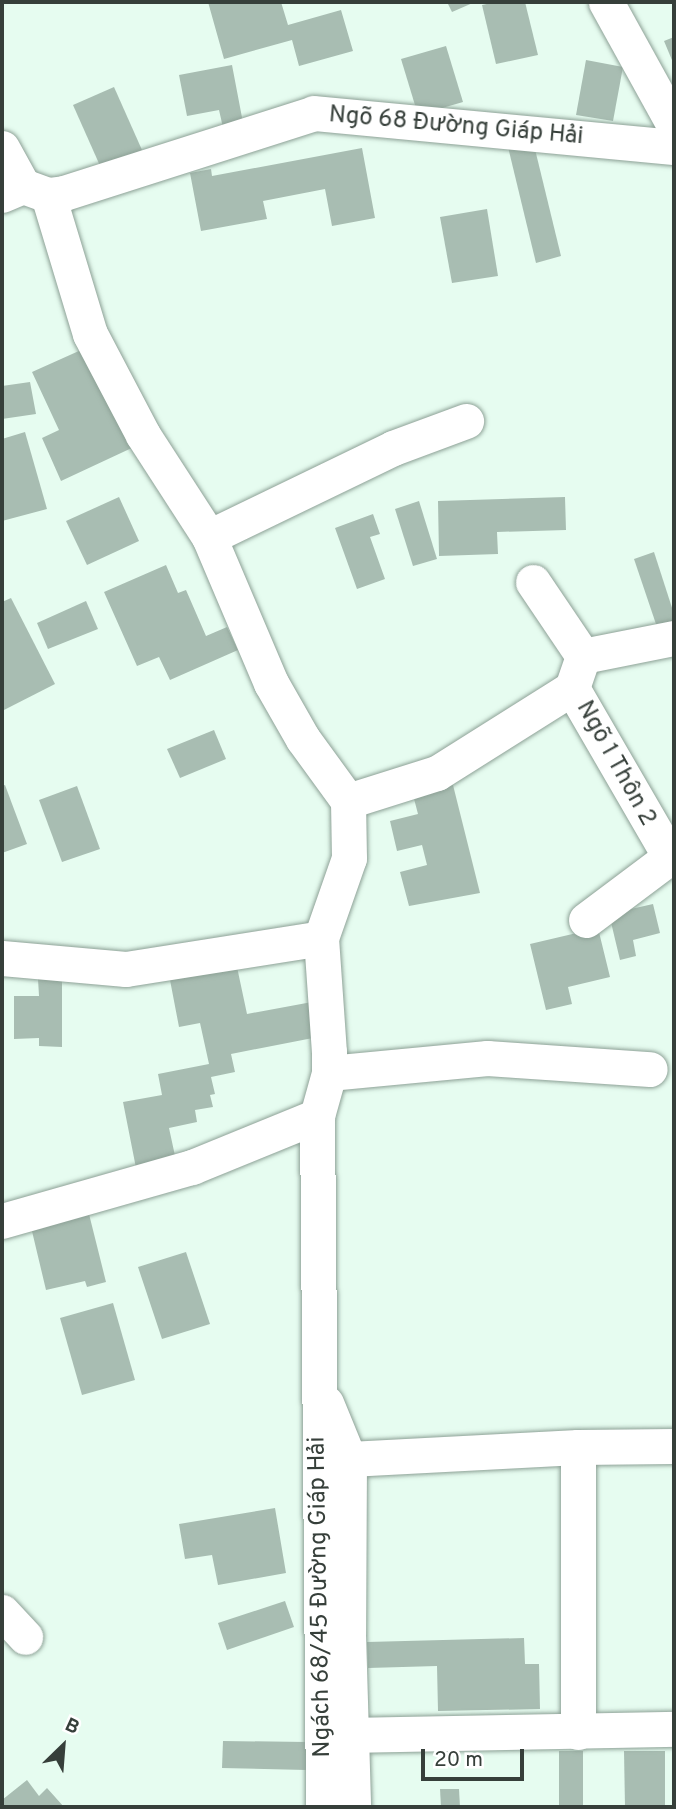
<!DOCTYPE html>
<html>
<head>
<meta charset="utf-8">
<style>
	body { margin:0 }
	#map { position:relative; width:676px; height:1809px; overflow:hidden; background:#e6fcf0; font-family:Overpass,sans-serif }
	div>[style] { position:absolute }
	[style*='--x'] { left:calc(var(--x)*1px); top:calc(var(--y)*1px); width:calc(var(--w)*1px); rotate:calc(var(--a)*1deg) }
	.building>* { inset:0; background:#a8bdb2 }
	.roads { filter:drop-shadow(0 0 2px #8da196) drop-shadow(0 0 2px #8da196) }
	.street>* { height:35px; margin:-17.5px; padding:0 17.5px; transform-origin:17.5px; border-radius:17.5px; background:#fff }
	span { translate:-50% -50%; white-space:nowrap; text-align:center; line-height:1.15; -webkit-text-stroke:5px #fff; paint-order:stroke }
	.street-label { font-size:24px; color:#363f3a }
	.frame { position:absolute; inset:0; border:4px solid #363f3a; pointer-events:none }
	.north { position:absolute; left:28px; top:1711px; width:70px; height:70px; -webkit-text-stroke:5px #fff; paint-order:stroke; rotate:25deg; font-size:19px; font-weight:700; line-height:28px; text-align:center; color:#363f3a }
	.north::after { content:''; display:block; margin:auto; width:24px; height:32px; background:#363f3a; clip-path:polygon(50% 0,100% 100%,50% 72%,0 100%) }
	.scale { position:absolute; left:421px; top:1749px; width:103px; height:32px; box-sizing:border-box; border:4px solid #363f3a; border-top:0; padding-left:9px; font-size:21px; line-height:24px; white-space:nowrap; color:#363f3a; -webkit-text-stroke:5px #fff; paint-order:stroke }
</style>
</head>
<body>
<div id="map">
	<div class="building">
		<i style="clip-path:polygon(208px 2px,281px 2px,288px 25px,341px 10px,353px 51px,299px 66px,292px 40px,224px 59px)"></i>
		<i style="clip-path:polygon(447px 2px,475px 2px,452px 12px)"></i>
		<i style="clip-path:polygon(496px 2px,525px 2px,538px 55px,496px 64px,482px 5px)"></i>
		<i style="clip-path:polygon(674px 37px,674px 65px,664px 41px)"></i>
		<i style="clip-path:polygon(446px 46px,463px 102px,418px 115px,401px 59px)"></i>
		<i style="clip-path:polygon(586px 60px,623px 67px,613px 121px,576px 115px)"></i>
		<i style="clip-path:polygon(232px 65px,244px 128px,224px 132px,219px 110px,187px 116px,179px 75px)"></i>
		<i style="clip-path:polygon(114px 87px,142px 150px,101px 168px,73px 105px)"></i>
		<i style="clip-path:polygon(533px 141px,561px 256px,536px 263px,508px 147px)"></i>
		<i style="clip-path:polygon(362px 148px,375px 218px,332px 226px,325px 189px,263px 201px,267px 219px,201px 231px,190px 173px,211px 169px,212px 176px)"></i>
		<i style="clip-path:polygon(487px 209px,498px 276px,452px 283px,440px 217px)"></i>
		<i style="clip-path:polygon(90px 346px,136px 446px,61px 481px,42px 438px,59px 430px,32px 372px)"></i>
		<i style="clip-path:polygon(30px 382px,36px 414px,2px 419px,2px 386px)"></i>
		<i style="clip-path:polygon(25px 432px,47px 509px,2px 521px,2px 439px)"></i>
		<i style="clip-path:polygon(119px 497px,139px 541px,87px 565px,66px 521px)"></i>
		<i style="clip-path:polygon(565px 497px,566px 530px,497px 532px,498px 554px,439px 556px,438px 501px)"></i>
		<i style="clip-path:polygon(419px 501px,437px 559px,413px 566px,395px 509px)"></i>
		<i style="clip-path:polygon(373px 514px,380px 534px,370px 537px,385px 579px,357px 589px,335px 528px)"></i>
		<i style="clip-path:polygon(654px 552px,674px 614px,674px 628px,659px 633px,634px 559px)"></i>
		<i style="clip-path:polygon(166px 565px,178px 593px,186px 590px,206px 636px,227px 627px,238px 650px,170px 680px,159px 657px,137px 666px,104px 592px)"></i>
		<i style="clip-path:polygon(11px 598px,55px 684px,2px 711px,2px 602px)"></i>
		<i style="clip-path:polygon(86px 601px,98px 629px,48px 649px,37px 623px)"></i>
		<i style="clip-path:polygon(214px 730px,226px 759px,180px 778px,167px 749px)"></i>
		<i style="clip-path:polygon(5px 785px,27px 844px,2px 853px,2px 786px)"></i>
		<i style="clip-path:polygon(453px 785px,480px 893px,409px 906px,400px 872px,427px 865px,422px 845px,397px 851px,390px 821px,418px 814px,413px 795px)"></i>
		<i style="clip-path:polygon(77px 786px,100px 849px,62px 862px,39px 800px)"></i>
		<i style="clip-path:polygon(653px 904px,660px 933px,633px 940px,636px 956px,620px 960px,609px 914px)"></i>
		<i style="clip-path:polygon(598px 928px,610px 977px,568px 987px,572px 1004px,546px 1010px,530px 944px)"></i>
		<i style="clip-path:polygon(237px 967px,247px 1014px,312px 1002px,318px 1037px,231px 1054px,235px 1072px,211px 1077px,215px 1094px,210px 1095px,213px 1107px,195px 1110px,197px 1122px,169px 1128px,177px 1165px,137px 1173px,123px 1102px,162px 1095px,158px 1074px,209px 1064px,200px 1023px,179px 1027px,170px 980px)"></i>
		<i style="clip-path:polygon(38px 979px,62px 979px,62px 1047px,39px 1046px,39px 1038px,14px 1039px,14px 996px,39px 996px)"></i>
		<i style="clip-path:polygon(89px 1214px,106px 1282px,87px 1287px,85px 1281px,46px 1290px,31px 1227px)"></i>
		<i style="clip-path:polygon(186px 1252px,210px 1324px,162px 1339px,138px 1267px)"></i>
		<i style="clip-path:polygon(113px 1303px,135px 1380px,82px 1395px,60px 1318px)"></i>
		<i style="clip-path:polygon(275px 1508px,286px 1573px,218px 1585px,212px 1555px,185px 1559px,179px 1524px)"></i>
		<i style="clip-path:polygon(285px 1601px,294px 1627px,227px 1650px,218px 1623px)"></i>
		<i style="clip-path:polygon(524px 1638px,525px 1664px,539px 1664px,540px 1709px,438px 1711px,437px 1666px,368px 1668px,367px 1642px)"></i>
		<i style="clip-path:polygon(223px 1741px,306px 1742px,306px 1770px,222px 1768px)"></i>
		<i style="clip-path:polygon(559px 1751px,583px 1751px,583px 1807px,559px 1807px)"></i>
		<i style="clip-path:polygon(624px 1751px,665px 1751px,665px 1807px,625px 1807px)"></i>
		<i style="clip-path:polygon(27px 1780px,39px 1796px,47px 1788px,64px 1807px,3px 1807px,2px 1800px)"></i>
		<i style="clip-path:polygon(440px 1789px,459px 1789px,460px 1807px,441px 1807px)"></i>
	</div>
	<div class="roads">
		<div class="street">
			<i style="--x:606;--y:2;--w:141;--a:61.1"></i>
			<i style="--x:2;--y:148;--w:43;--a:61.1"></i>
			<i style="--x:2;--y:195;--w:23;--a:-23"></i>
			<i style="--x:23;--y:186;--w:27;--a:20"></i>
			<i style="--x:48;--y:195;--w:16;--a:-7"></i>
			<i style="--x:64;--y:193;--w:262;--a:-17.7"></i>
			<i style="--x:314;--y:113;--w:362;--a:5.4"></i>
			<i style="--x:48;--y:195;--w:145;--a:73.2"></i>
			<i style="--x:90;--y:334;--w:114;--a:62.3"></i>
			<i style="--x:143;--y:435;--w:121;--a:57.1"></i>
			<i style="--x:209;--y:537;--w:159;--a:67"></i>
			<i style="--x:271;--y:683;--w:64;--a:60.3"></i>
			<i style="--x:303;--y:739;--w:77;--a:54"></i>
			<i style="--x:348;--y:801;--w:57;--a:89"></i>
			<i style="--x:349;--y:858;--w:85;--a:109.3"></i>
			<i style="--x:321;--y:938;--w:114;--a:86"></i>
			<i style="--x:329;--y:1052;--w:21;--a:90"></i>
			<i style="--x:329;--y:1073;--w:45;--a:105.6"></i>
			<i style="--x:317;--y:1116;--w:691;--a:89.5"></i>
			<i style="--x:209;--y:537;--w:204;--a:-25.8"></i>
			<i style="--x:393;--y:448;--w:78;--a:-20.3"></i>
			<i style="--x:533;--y:582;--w:89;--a:56"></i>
			<i style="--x:348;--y:801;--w:93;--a:-17.5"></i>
			<i style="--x:437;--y:773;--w:160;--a:-32.2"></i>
			<i style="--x:586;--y:920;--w:105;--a:-36.9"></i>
			<i style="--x:670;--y:857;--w:195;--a:-120.1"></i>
			<i style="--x:572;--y:688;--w:34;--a:-71"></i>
			<i style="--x:583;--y:656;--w:93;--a:-11.2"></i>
			<i style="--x:2;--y:958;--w:124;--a:5.1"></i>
			<i style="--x:126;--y:969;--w:197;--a:-9"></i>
			<i style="--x:329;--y:1073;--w:159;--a:-5.4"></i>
			<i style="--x:487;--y:1058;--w:163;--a:3.9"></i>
			<i style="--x:2;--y:1221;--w:198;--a:-15.9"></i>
			<i style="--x:192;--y:1167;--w:135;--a:-22.2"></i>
			<i style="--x:326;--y:1403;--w:61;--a:67.7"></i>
			<i style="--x:349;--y:1459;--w:175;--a:90.3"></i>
			<i style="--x:348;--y:1634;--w:173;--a:88.3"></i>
			<i style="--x:578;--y:1447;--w:285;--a:90"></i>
			<i style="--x:349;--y:1459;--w:229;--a:-3"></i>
			<i style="--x:578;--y:1447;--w:96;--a:-0.6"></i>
			<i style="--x:2;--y:1612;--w:34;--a:47"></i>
			<i style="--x:351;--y:1735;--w:323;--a:-1.1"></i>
		</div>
	</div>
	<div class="street-label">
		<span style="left:456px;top:127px;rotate:5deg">Ngõ 68 Đường Giáp Hải</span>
		<span style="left:615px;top:764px;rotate:61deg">Ngõ 1 Thôn 2</span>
		<span style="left:321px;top:1597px;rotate:-91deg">Ngách 68/45 Đường Giáp Hải</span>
	</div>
	<div class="frame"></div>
	<div class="north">B</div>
	<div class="scale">20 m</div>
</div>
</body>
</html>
